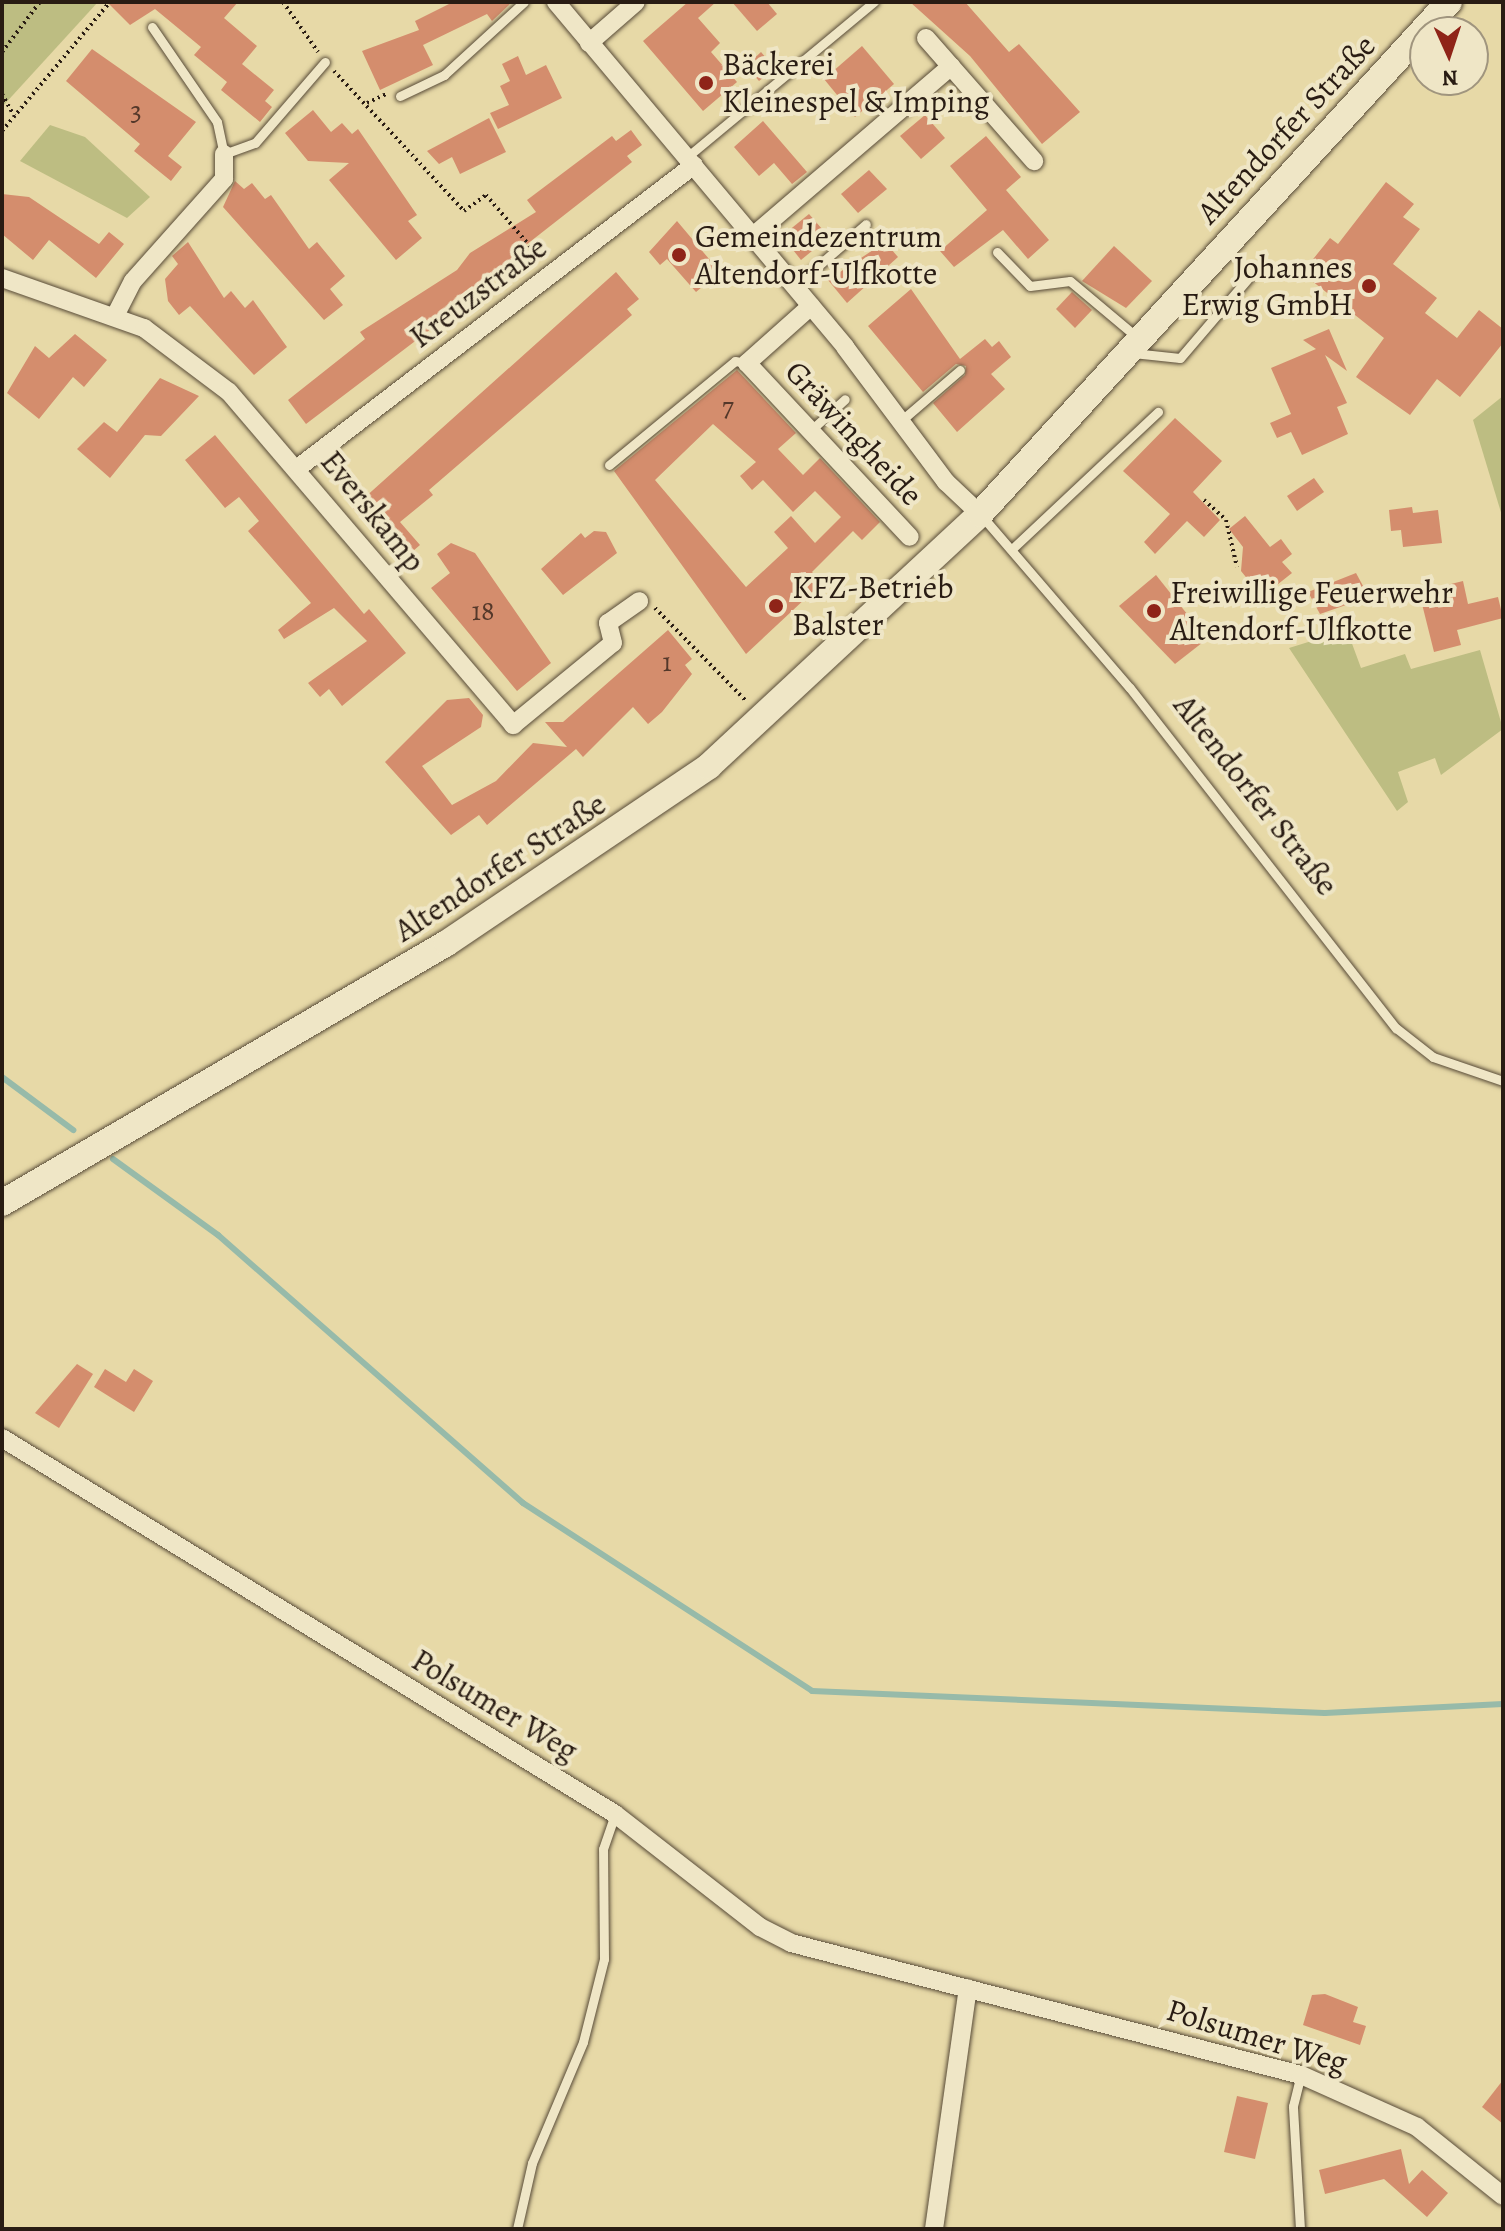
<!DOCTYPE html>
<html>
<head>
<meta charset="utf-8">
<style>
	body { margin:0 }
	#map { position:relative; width:1505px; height:2231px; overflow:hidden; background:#e7d9a7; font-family:Alegreya,serif }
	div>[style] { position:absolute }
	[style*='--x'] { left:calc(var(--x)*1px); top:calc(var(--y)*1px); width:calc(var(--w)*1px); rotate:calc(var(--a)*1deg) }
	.green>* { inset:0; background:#bdbd82 }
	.stream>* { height:6px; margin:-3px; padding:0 3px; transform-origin:3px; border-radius:3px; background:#97baa9 }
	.building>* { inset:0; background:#d48d6d }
	.path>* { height:4px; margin-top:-2px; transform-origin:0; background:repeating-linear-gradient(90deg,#291c13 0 2px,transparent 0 6px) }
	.roads { filter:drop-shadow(0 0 2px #584b38) drop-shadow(0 0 2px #584b38) }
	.lane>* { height:9px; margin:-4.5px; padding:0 4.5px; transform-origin:4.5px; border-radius:4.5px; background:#efe6c6 }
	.street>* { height:18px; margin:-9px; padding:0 9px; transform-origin:9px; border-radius:9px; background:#efe6c6 }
	.secondary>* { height:26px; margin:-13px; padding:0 13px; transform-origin:13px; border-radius:13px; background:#efe6c6 }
	.dots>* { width:22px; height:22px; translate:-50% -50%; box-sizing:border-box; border:4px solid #efe6c6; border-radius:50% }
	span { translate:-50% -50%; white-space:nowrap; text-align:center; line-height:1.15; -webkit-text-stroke:8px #efe6c6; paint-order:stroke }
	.number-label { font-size:28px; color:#54382a }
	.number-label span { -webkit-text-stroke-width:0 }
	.poi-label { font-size:32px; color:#291c13 }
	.left { translate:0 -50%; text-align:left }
	.right { translate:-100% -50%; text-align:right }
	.street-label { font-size:32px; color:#291c13 }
	.frame { position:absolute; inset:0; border:4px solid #291c13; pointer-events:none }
	.north { position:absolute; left:1409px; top:16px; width:80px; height:80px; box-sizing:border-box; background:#efe6c6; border:2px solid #a0957e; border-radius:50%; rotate:177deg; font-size:22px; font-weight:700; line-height:32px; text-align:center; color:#291c13 }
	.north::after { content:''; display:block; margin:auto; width:28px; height:36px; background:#8f2418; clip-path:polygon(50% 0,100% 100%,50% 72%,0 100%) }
</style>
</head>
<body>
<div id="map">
	<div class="green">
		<i style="clip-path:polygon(2px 2px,98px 2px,2px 107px)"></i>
		<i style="clip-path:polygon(50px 125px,85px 137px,150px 197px,127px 218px,20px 161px)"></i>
		<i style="clip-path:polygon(1503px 396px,1503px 519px,1473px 420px)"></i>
		<i style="clip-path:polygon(1347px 630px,1361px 668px,1405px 654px,1411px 669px,1480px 650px,1503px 729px,1441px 775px,1435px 758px,1398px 772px,1408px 802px,1397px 811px,1289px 648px)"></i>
	</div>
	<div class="stream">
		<i style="--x:2;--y:1077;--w:89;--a:36.7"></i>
		<i style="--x:113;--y:1159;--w:130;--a:35.9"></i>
		<i style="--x:218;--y:1235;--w:406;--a:41.3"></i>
		<i style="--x:523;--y:1503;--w:345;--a:33"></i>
		<i style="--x:812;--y:1691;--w:513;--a:2.46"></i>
		<i style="--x:1325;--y:1713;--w:178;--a:-2.9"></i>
	</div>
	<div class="building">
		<i style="clip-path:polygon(107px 2px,238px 2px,224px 18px,257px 46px,242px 64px,274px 90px,265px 101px,272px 107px,260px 122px,221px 90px,227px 82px,194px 55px,201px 47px,155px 9px,130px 25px)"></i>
		<i style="clip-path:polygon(453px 2px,512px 2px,492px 21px,487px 14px,423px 45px,433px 65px,380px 90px,362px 51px,419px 30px,415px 21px)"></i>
		<i style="clip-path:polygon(688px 2px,716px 2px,698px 18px,720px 43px,711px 52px,737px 82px,703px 111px,643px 41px)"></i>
		<i style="clip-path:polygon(732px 2px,767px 2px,777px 14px,757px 31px)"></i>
		<i style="clip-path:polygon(910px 2px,965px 2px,1009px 52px,1019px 44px,1080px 112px,1042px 144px,970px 56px)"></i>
		<i style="clip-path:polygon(862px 46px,894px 84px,855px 117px,824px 79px)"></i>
		<i style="clip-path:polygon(92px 49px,196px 122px,168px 156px,182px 167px,171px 181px,134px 151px,140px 144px,66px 81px)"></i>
		<i style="clip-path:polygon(761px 52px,775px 68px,759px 81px,746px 66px)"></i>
		<i style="clip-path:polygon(518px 56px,526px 75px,546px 65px,562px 98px,498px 129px,490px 113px,509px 105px,500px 86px,510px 81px,502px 64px)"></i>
		<i style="clip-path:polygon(313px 110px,331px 132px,342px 123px,352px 134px,358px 129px,417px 215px,408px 221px,422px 238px,396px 260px,329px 180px,349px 163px,308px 161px,285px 133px)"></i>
		<i style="clip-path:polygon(925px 115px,945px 138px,921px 159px,900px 136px)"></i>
		<i style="clip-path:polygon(489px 118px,506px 152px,460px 174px,452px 157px,439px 164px,427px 151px)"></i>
		<i style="clip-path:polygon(763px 121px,807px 172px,792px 184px,774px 163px,759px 176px,734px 147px)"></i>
		<i style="clip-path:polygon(631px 130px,642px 145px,627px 156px,632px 162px,517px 252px,522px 260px,306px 424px,288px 400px,365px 339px,360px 332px,457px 270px,470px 253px,536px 212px,527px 200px,612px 136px,616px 141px)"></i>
		<i style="clip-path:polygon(986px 136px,1021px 177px,1006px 190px,1049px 240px,1028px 259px,1003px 230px,954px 267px,940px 251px,987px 210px,950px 166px)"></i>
		<i style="clip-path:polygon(869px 170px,887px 189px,858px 213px,841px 194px)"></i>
		<i style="clip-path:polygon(235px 181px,244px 189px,252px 183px,265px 199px,271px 195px,309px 249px,317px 242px,345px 276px,330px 289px,343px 305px,324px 320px,223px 207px)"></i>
		<i style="clip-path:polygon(1386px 182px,1414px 204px,1403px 217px,1420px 229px,1393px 264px,1437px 298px,1425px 313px,1457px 338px,1479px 310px,1503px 329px,1503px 343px,1460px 397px,1437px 379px,1410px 415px,1356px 377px,1384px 338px,1302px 273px,1330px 238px,1338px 244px)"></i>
		<i style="clip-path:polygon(2px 194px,29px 197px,99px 244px,109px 232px,124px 244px,96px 278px,49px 240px,33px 260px,2px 234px)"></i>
		<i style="clip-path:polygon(809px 214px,829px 237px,801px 260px,782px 236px)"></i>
		<i style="clip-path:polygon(677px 221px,720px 272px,696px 292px,667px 259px,660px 265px,649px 252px)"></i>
		<i style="clip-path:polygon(188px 242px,224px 298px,231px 291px,245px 308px,253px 300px,287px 347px,254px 375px,190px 306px,179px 315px,168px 301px,165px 279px,178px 264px,172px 256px)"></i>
		<i style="clip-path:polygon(885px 242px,898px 257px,847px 303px,828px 280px)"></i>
		<i style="clip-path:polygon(1114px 246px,1152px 281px,1126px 308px,1082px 281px)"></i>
		<i style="clip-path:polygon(616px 272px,639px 299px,627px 309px,632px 315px,429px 490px,433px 495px,400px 522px,420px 545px,399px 563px,353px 508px)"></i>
		<i style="clip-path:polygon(911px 289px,960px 359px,985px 339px,992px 347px,999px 341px,1011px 357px,991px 374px,1005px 389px,957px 432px,933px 403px,965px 375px,966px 366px,956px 364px,923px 392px,868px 326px)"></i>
		<i style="clip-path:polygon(1072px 292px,1092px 310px,1075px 328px,1056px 309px)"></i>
		<i style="clip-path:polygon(1329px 329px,1347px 371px,1325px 355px,1347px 403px,1337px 407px,1348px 434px,1302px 455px,1291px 432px,1277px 438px,1270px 423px,1291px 414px,1271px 368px,1316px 349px,1303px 340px)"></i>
		<i style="clip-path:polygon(75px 334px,107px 360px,84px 387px,73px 377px,39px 419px,7px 393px,35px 346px,49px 358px)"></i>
		<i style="clip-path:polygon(evenodd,737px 370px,796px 433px,778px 449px,803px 475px,820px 458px,880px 522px,862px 540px,853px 531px,812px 572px,822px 583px,746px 654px,614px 471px,737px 370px,713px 424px,756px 462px,740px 476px,752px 490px,763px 480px,793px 512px,815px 491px,841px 517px,815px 543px,791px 516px,774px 532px,788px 548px,746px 587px,655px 480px,713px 424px)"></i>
		<i style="clip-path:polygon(160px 378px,199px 396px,161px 436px,145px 435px,110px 478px,77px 449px,104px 422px,117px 432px)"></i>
		<i style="clip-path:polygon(1175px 418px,1222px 461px,1193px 492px,1220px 520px,1204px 537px,1187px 521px,1155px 554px,1144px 542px,1170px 514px,1123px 471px)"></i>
		<i style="clip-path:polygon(215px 435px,364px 614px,369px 609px,406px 653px,342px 706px,329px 689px,320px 697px,308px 683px,367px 641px,334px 608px,284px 639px,278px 630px,311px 603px,248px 531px,259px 521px,239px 497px,225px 508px,185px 460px)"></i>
		<i style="clip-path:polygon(1314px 478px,1324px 492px,1297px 511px,1287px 496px)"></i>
		<i style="clip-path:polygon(1412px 507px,1413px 513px,1438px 510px,1442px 543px,1403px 547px,1401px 530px,1391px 531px,1389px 510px)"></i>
		<i style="clip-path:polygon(1245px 516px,1270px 547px,1281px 539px,1292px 554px,1282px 562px,1292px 573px,1262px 597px,1241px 571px,1243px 547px,1229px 529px)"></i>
		<i style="clip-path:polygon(594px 531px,606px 532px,617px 553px,563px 595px,541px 569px,581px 533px,585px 538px)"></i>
		<i style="clip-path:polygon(451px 543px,475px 553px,551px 663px,517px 691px,431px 588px,450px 573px,437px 554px)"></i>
		<i style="clip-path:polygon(1356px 573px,1369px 597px,1320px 614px,1308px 592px)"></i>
		<i style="clip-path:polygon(1156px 575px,1207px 639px,1175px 664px,1119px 606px)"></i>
		<i style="clip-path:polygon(1463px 581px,1468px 604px,1498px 597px,1503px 618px,1457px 630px,1461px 645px,1434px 652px,1419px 592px)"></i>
		<i style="clip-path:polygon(668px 630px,692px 659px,685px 665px,692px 674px,662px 712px,648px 724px,633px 707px,583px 757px,576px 749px,487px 825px,479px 815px,451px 835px,385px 762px,447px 700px,469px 698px,483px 715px,481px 727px,422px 766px,452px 805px,496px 781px,533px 743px,567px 747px,545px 722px,563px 722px)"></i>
		<i style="clip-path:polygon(77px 1364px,93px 1374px,59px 1428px,35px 1413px)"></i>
		<i style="clip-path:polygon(105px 1369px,126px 1382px,134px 1369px,153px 1381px,134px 1412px,94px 1387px)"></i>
		<i style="clip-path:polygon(1325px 1994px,1358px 2007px,1353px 2022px,1366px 2026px,1360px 2045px,1303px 2025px,1312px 1995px)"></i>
		<i style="clip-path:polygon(1503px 2080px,1503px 2124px,1482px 2107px)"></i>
		<i style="clip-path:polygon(1237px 2096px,1268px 2103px,1255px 2159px,1224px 2152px)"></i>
		<i style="clip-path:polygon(1401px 2149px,1409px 2184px,1422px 2170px,1448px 2193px,1427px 2217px,1384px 2179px,1325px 2194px,1319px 2170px)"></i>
	</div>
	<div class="path">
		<i style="--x:283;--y:2;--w:61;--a:55"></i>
		<i style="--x:2;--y:52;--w:63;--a:-52.8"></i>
		<i style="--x:334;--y:71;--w:191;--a:47.1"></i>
		<i style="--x:464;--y:211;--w:27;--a:-36"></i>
		<i style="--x:486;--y:195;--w:84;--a:49.3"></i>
		<i style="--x:2;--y:94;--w:25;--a:61"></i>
		<i style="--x:367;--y:103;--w:23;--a:-25"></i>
		<i style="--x:2;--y:131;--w:168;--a:-50.1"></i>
		<i style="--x:1204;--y:500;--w:30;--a:42"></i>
		<i style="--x:1226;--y:520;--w:48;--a:76.8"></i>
		<i style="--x:655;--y:608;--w:130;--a:45.6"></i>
	</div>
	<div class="roads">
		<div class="lane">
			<i style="--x:152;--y:27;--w:115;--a:55.6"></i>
			<i style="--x:217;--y:122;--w:33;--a:78"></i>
			<i style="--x:224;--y:154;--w:33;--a:-20"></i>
			<i style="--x:255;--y:143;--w:107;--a:-49.2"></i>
			<i style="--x:400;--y:96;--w:49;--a:-25.5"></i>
			<i style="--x:444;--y:75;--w:108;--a:-42.4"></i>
			<i style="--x:687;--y:157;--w:243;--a:-39.7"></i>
			<i style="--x:997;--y:252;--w:47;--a:45.9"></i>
			<i style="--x:1030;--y:286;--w:40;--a:-7.1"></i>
			<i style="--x:1070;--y:281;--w:89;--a:40"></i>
			<i style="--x:795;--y:286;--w:94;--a:-41.1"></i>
			<i style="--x:1133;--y:353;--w:47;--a:6.1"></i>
			<i style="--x:1180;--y:358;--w:118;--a:-49.5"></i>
			<i style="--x:903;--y:419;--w:75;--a:-40.7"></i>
			<i style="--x:810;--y:431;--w:47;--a:-42.4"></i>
			<i style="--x:609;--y:465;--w:163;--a:-39.5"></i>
			<i style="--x:735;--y:361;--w:12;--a:9"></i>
			<i style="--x:981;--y:515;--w:228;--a:49.3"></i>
			<i style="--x:1130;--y:688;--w:432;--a:52"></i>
			<i style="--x:1396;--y:1028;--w:47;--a:38.1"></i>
			<i style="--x:1433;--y:1057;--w:74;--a:18.9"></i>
			<i style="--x:1013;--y:548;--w:199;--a:-43.2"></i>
			<i style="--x:517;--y:2229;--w:68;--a:-77.2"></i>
			<i style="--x:532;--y:2163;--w:131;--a:-67.1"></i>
			<i style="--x:583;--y:2042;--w:86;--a:-75.8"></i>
			<i style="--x:604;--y:1959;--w:110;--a:-90.5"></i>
			<i style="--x:603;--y:1849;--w:37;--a:-71"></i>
			<i style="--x:1300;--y:2229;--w:123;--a:-93.3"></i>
			<i style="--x:1293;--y:2106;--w:32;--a:-76"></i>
		</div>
		<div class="street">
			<i style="--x:556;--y:2;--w:450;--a:50"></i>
			<i style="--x:845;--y:347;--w:169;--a:53.2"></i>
			<i style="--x:946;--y:482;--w:47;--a:43.3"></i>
			<i style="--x:926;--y:38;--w:164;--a:48.7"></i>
			<i style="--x:589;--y:43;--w:62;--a:-41.1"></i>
			<i style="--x:753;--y:236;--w:261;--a:-40.6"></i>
			<i style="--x:2;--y:278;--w:151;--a:19.4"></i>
			<i style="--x:144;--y:328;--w:106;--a:37"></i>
			<i style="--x:229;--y:392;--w:438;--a:49.5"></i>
			<i style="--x:513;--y:725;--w:129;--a:-39.4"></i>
			<i style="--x:613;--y:643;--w:21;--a:-104"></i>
			<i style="--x:608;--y:623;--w:38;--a:-35"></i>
			<i style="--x:811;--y:306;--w:86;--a:138.3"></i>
			<i style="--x:747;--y:363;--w:238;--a:46.9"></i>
			<i style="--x:115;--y:316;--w:39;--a:-63"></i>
			<i style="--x:133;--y:281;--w:137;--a:-48.3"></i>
			<i style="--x:224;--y:179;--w:25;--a:-90"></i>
			<i style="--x:299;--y:467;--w:497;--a:-37.4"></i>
			<i style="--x:2;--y:1438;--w:719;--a:31.52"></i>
			<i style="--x:615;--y:1814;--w:184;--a:37.9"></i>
			<i style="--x:760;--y:1927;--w:35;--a:27"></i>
			<i style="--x:791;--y:1943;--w:527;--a:14.51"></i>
			<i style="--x:1301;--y:2075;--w:127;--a:24.1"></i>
			<i style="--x:1417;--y:2127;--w:110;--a:38.7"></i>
			<i style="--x:934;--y:2229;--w:243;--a:-82"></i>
		</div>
		<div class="secondary">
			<i style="--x:2;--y:1203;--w:515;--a:-30.3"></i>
			<i style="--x:447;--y:943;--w:316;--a:-34"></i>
			<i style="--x:709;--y:766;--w:370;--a:-42.9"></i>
			<i style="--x:980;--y:514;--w:694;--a:-47.51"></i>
		</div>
	</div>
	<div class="dots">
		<i style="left:706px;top:83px;background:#8f2418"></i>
		<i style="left:679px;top:255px;background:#8f2418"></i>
		<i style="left:1369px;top:286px;background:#8f2418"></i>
		<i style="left:776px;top:606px;background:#8f2418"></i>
		<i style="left:1154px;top:611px;background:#8f2418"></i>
	</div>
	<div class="number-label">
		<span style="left:136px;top:111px">3</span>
		<span style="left:728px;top:407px">7</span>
		<span style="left:483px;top:611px">18</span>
		<span style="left:667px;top:662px">1</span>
	</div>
	<div class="poi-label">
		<span class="left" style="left:722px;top:83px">Bäckerei<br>Kleinespel &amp; Imping</span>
		<span class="left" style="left:695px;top:255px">Gemeindezentrum<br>Altendorf-Ulfkotte</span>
		<span class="right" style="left:1353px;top:286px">Johannes<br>Erwig GmbH</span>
		<span class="left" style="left:792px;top:606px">KFZ-Betrieb<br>Balster</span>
		<span class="left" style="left:1170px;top:611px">Freiwillige Feuerwehr<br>Altendorf-Ulfkotte</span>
	</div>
	<div class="street-label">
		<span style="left:1286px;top:129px;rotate:-47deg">Altendorfer Straße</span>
		<span style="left:478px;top:292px;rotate:-37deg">Kreuzstraße</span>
		<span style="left:854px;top:433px;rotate:47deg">Gräwingheide</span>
		<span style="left:373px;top:511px;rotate:51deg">Everskamp</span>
		<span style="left:1256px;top:795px;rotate:52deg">Altendorfer Straße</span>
		<span style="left:500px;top:867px;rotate:-33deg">Altendorfer Straße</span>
		<span style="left:495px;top:1705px;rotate:31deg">Polsumer Weg</span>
		<span style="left:1257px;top:2036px;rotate:17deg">Polsumer Weg</span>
	</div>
	<div class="frame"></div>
	<div class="north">N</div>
</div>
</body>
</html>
